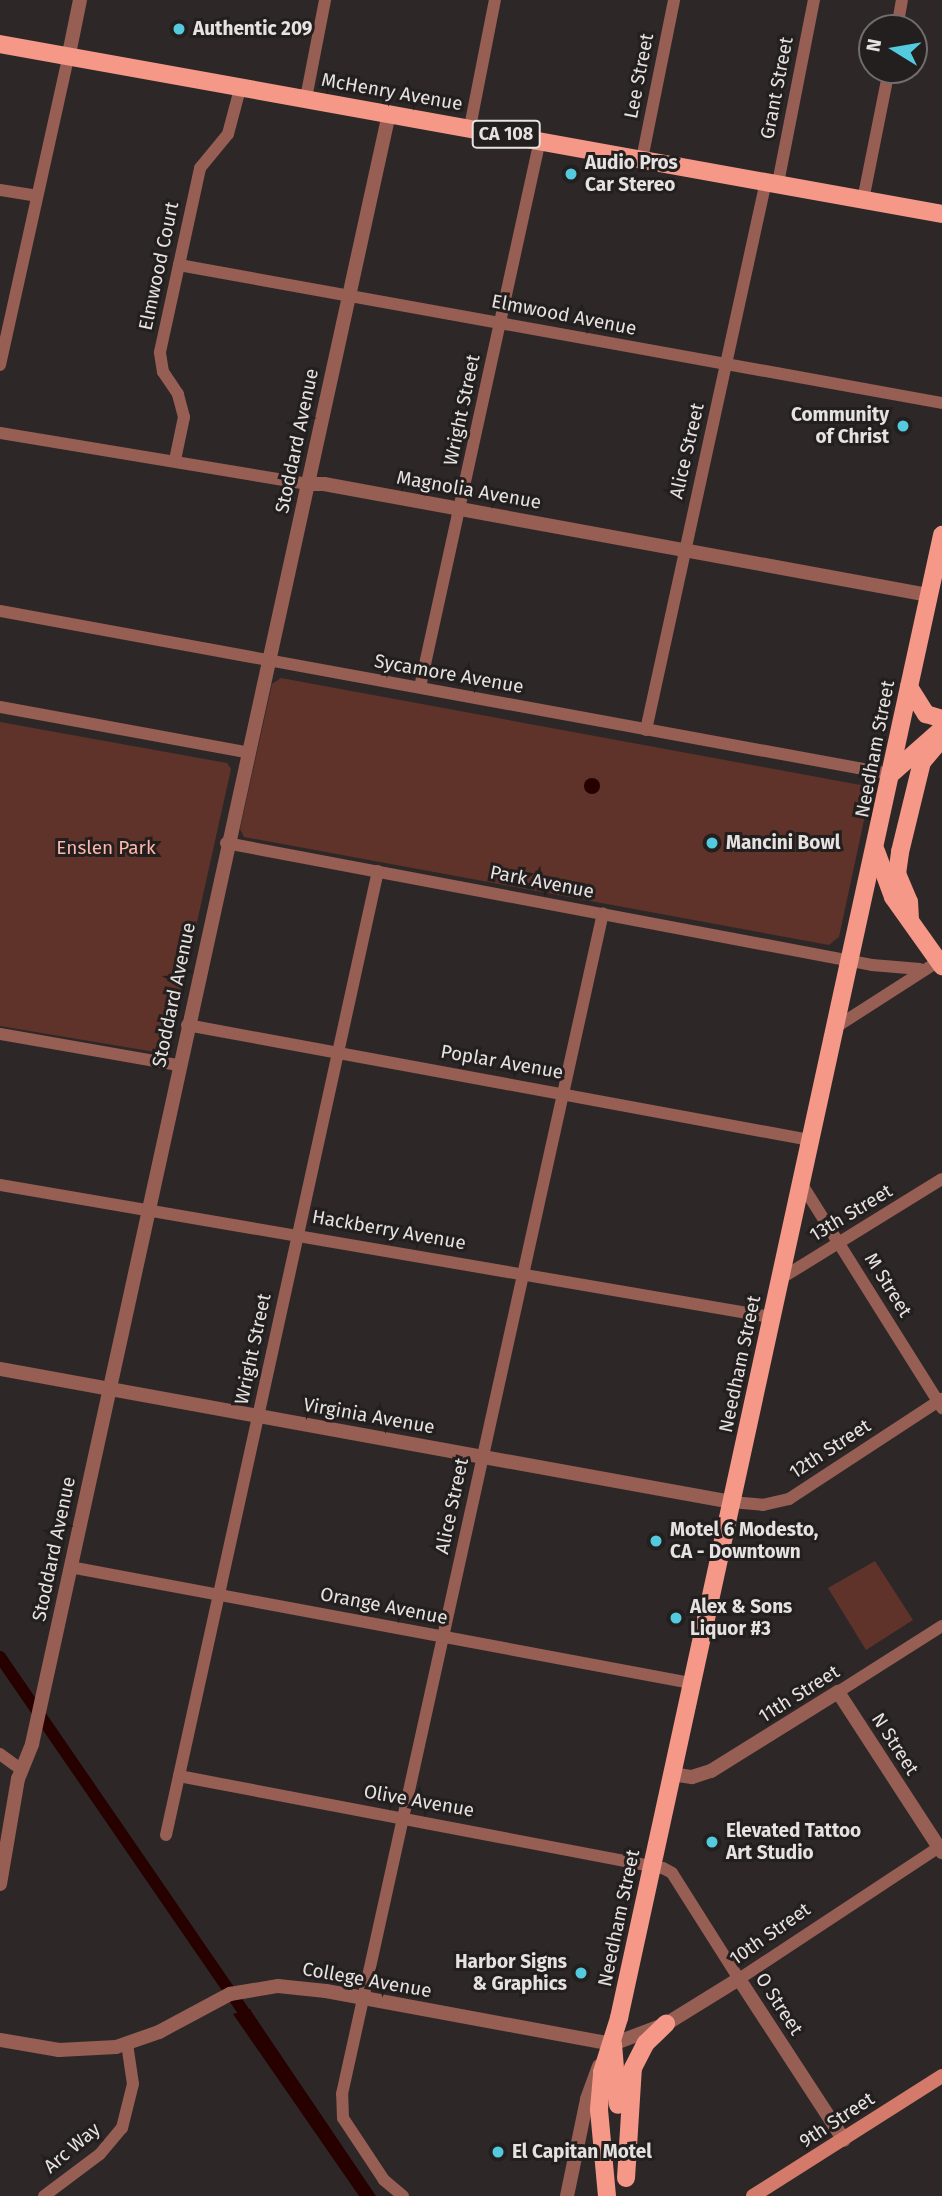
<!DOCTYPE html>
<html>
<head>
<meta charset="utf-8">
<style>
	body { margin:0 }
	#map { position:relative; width:942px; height:2196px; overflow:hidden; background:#2d2827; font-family:"Fira Sans",sans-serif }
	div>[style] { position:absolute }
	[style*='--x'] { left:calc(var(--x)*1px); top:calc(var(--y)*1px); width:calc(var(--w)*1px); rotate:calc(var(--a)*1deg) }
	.green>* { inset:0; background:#5f322a }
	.water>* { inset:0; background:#260100 }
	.round { border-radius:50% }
	.canal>* { height:12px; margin:-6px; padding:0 6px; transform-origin:6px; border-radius:6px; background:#260100 }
	.minor>* { height:12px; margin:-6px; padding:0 6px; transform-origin:6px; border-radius:6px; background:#975e54 }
	.tertiary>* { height:14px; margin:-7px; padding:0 7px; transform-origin:7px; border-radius:7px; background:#975e54 }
	.secondary>* { height:14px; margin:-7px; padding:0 7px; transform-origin:7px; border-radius:7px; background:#d47a6a }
	.primary>* { height:18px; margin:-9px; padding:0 9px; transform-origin:9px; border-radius:9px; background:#f69888 }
	.dots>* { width:19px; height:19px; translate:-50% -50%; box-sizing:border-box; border:4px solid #231f1e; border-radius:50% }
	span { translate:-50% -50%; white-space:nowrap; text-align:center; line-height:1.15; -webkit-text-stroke:6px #231f1e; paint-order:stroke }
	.shield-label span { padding:2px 5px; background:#231f1e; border:2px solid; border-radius:5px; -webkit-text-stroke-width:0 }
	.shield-label { font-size:18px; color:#e5e2e1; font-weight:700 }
	.poi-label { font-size:19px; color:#e5e2e1; font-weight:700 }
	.left { translate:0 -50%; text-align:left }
	.right { translate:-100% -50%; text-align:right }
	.street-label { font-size:19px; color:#e5e2e1 }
	.park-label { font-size:19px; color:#ffb8ab }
	.north { position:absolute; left:858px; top:14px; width:70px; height:70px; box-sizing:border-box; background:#231f1e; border:2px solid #716d6c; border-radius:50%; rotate:281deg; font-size:19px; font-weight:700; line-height:28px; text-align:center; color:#e5e2e1 }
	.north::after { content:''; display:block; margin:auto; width:24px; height:32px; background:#54cade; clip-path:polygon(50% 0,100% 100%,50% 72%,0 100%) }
</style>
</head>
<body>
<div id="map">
	<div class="green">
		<i style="clip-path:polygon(281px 678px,866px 786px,869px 797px,839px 937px,829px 945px,244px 837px,240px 829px,272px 684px)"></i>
		<i style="clip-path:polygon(0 722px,227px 763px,231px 769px,169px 1048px,161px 1053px,0 1026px)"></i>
		<i style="clip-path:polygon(875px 1561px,913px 1620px,866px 1650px,828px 1588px)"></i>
	</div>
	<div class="water">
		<i class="round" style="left:584px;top:778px;width:16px;height:16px"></i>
		<i style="clip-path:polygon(251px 2009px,251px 2011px,376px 2196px,359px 2196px,233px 2014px)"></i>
	</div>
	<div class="canal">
		<i style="--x:0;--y:1657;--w:444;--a:55.5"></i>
	</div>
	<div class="minor">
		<i style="--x:897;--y:28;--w:28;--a:-80"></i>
		<i style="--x:306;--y:98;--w:100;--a:-79"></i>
		<i style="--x:470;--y:127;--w:129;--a:-78.9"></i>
		<i style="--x:642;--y:159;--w:162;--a:-78.6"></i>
		<i style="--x:778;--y:183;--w:187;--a:-78.9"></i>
		<i style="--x:0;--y:190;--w:37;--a:9"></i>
		<i style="--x:863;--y:200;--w:133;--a:-78.7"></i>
		<i style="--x:179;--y:265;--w:775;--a:10.25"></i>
		<i style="--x:0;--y:365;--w:319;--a:-77.5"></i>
		<i style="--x:0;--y:433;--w:312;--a:9.4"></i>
		<i style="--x:175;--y:460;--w:44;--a:-78.2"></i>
		<i style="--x:184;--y:417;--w:24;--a:-105"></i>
		<i style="--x:178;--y:394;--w:27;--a:-124"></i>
		<i style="--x:163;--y:372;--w:20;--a:-99"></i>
		<i style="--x:160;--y:352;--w:188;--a:-77.7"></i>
		<i style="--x:200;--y:168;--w:44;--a:-50.5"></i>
		<i style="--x:228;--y:134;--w:51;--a:-75.1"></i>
		<i style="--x:0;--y:611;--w:906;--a:10.37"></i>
		<i style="--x:420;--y:687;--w:560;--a:-77.63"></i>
		<i style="--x:0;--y:707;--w:250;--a:10.4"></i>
		<i style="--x:646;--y:730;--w:562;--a:-77.67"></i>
		<i style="--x:226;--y:843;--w:657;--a:10.69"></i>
		<i style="--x:872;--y:965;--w:48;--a:4.8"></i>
		<i style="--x:187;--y:1025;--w:634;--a:10.46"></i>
		<i style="--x:836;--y:1027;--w:126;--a:-32.7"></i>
		<i style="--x:0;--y:1034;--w:181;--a:9.9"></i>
		<i style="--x:801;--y:1183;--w:266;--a:57.9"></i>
		<i style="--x:0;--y:1185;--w:782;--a:9.72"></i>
		<i style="--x:780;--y:1279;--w:190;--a:-31.7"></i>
		<i style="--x:731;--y:1502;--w:32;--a:5"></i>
		<i style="--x:763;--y:1505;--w:27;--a:-13"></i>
		<i style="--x:789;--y:1499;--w:183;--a:-33.2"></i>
		<i style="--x:70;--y:1567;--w:632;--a:10.58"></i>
		<i style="--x:838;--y:1692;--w:123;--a:-32.4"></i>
		<i style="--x:0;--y:1754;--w:26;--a:36"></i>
		<i style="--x:179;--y:1776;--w:493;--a:10.8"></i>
		<i style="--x:663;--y:1868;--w:10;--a:29"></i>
		<i style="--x:672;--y:1873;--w:125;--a:57.7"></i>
		<i style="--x:739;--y:1979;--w:243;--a:-33.4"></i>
		<i style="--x:166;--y:1835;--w:987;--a:-77.6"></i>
		<i style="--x:44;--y:2196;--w:70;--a:-36.9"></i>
		<i style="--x:100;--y:2154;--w:34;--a:-50"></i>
		<i style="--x:122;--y:2128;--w:45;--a:-76"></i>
		<i style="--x:133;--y:2084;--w:40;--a:-98.5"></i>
		<i style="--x:403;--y:2196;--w:25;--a:-140"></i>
		<i style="--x:384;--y:2180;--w:74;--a:-123.5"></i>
		<i style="--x:343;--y:2118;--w:24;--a:-92"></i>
		<i style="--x:342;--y:2094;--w:1209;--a:-77.54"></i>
	</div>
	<div class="tertiary">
		<i style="--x:69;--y:54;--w:55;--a:-78.5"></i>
		<i style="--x:308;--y:484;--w:16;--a:0"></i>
		<i style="--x:324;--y:484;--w:615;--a:10.4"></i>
		<i style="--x:0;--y:1369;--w:743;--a:10.31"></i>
		<i style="--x:672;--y:1774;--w:20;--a:9"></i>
		<i style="--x:692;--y:1777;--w:20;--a:-18"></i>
		<i style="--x:711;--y:1771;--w:150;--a:-31.9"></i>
		<i style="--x:838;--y:1692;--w:191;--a:57"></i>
		<i style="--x:0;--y:1884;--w:107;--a:-80.3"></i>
		<i style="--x:18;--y:1779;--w:38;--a:-68"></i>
		<i style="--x:32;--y:1744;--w:1670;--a:-77.65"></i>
		<i style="--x:0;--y:2040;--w:60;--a:9.6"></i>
		<i style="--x:59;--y:2050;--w:57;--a:-3"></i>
		<i style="--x:116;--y:2047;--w:46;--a:-19.2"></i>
		<i style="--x:159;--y:2032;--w:81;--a:-28.2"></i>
		<i style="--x:230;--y:1994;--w:49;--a:-9.5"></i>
		<i style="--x:278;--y:1986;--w:48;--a:5.9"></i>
		<i style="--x:326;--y:1991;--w:292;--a:10.5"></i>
		<i style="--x:613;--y:2044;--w:57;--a:-20.7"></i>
		<i style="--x:666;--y:2024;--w:86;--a:-31.7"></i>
		<i style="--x:739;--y:1979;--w:192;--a:56.9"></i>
		<i style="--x:567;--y:2196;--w:99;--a:-78.3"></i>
		<i style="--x:587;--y:2099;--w:35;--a:-70"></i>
	</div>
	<div class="secondary">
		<i style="--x:753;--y:2196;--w:224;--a:-32.4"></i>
	</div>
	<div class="primary">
		<i style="--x:0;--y:44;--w:957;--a:10.23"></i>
		<i style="--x:909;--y:687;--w:32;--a:58"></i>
		<i style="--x:926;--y:714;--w:17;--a:17"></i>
		<i style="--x:891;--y:774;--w:68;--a:-41.4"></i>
		<i style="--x:876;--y:851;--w:49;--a:69.7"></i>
		<i style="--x:893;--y:897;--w:85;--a:54.6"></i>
		<i style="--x:910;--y:920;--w:18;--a:-93"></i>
		<i style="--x:909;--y:902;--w:30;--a:-113"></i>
		<i style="--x:897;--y:874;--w:22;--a:-82"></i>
		<i style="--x:900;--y:852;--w:93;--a:-76.3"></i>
		<i style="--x:922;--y:762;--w:31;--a:-50"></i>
		<i style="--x:613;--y:2044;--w:61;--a:85.3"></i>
		<i style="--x:626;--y:2178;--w:110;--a:-86.4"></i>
		<i style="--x:633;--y:2068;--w:28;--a:-63"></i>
		<i style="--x:646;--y:2043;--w:28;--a:-44"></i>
		<i style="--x:607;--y:2196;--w:87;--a:-95.3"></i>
		<i style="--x:599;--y:2109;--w:37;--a:-85"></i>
		<i style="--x:602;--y:2072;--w:57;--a:-72.5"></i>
		<i style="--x:619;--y:2018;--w:1518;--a:-77.71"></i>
	</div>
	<div class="dots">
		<i style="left:179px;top:29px;background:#54cade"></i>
		<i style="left:571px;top:174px;background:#54cade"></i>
		<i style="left:903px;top:426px;background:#54cade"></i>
		<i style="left:712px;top:843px;background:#54cade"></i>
		<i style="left:656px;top:1541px;background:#54cade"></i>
		<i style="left:676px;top:1618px;background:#54cade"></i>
		<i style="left:712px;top:1842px;background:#54cade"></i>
		<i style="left:581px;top:1973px;background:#54cade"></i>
		<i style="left:498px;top:2152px;background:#54cade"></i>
	</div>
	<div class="shield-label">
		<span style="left:506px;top:134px">CA 108</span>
	</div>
	<div class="poi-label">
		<span class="left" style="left:193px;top:29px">Authentic 209</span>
		<span class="left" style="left:585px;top:174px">Audio Pros<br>Car Stereo</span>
		<span class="right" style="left:889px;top:426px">Community<br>of Christ</span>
		<span class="left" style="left:726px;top:843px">Mancini Bowl</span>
		<span class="left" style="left:670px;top:1541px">Motel 6 Modesto,<br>CA - Downtown</span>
		<span class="left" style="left:690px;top:1618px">Alex &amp; Sons<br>Liquor #3</span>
		<span class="left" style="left:726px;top:1842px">Elevated Tattoo<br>Art Studio</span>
		<span class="right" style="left:567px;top:1973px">Harbor Signs<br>&amp; Graphics</span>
		<span class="left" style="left:512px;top:2152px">El Capitan Motel</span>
	</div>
	<div class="street-label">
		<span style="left:639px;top:76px;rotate:-79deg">Lee Street</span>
		<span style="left:777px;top:88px;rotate:-79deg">Grant Street</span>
		<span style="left:392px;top:92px;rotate:10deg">McHenry Avenue</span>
		<span style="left:159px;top:266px;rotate:-78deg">Elmwood Court</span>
		<span style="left:564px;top:315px;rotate:11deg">Elmwood Avenue</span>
		<span style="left:462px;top:410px;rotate:-78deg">Wright Street</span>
		<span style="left:297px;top:441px;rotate:-78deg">Stoddard Avenue</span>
		<span style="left:687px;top:451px;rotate:-77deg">Alice Street</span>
		<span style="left:469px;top:490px;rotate:10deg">Magnolia Avenue</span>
		<span style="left:449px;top:674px;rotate:10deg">Sycamore Avenue</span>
		<span style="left:875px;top:749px;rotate:-79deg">Needham Street</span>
		<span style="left:542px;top:882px;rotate:11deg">Park Avenue</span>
		<span style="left:174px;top:995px;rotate:-78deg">Stoddard Avenue</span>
		<span style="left:502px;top:1062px;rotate:10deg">Poplar Avenue</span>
		<span style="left:851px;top:1213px;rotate:-31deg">13th Street</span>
		<span style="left:389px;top:1230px;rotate:10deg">Hackberry Avenue</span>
		<span style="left:888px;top:1285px;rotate:58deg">M Street</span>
		<span style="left:253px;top:1349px;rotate:-78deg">Wright Street</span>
		<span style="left:740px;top:1364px;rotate:-78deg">Needham Street</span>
		<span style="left:369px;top:1416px;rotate:10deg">Virginia Avenue</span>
		<span style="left:830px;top:1449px;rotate:-33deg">12th Street</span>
		<span style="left:452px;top:1506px;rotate:-78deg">Alice Street</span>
		<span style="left:54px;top:1549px;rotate:-78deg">Stoddard Avenue</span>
		<span style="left:384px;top:1606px;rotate:11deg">Orange Avenue</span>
		<span style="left:799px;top:1694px;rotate:-32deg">11th Street</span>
		<span style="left:895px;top:1744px;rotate:57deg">N Street</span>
		<span style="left:419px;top:1801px;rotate:10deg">Olive Avenue</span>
		<span style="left:619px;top:1918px;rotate:-78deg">Needham Street</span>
		<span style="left:770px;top:1934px;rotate:-35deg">10th Street</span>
		<span style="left:367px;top:1980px;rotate:10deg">College Avenue</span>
		<span style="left:779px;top:2004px;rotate:57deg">O Street</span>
		<span style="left:837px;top:2120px;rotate:-33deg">9th Street</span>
		<span style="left:72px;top:2148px;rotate:-40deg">Arc Way</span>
	</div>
	<div class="park-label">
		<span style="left:106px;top:848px">Enslen Park</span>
	</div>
	<div class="north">N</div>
</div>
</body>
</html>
